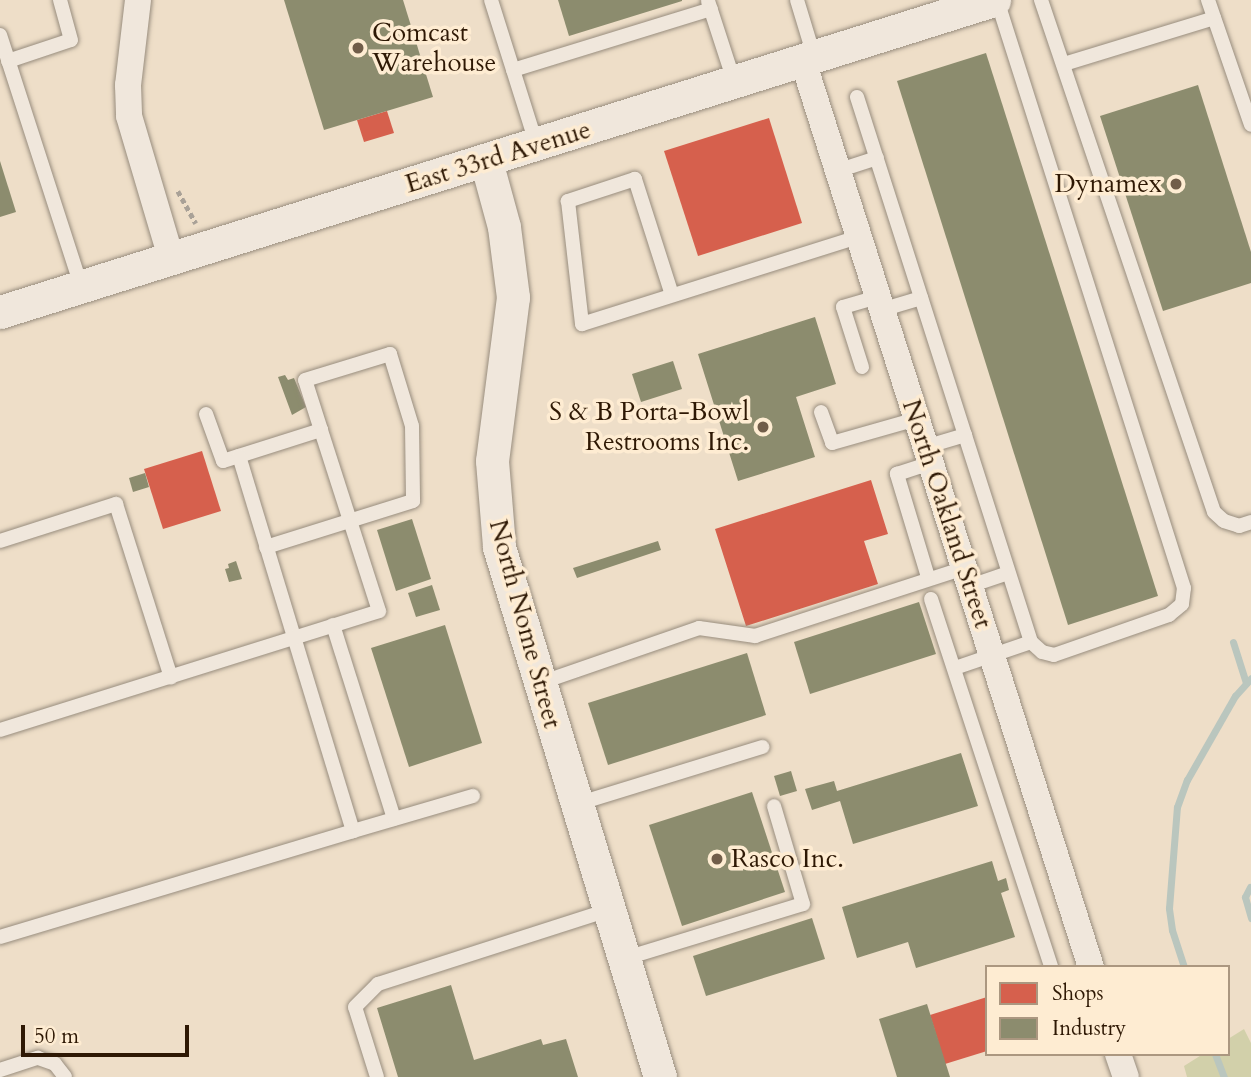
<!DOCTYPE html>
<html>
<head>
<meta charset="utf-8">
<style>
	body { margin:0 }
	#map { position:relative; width:1251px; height:1077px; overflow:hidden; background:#eedec8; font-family:Cardo,serif }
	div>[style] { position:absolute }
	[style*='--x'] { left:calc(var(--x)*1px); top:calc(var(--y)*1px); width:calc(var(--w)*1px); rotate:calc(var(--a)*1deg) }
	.green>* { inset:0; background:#d2d0aa }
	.shops>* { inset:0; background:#d6604d }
	.industry>* { inset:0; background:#8c8c6e }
	.stream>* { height:7px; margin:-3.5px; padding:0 3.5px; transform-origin:3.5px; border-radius:3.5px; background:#bac6be }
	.path>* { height:4.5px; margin-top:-2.25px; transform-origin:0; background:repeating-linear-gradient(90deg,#a9a197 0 5px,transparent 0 8.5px) }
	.roads { filter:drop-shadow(0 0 2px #988d7e) drop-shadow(0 0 2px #988d7e) }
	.service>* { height:14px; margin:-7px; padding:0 7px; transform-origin:7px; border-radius:7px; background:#f0e7dc }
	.minor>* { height:26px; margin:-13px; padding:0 13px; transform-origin:13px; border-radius:13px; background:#f0e7dc }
	.tertiary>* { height:33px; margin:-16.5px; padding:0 16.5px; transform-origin:16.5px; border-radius:16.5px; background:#f0e7dc }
	.dots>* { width:19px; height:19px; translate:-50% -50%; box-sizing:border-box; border:4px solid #feecd2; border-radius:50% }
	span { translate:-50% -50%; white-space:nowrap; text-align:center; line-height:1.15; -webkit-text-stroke:7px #feecd2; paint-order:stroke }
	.poi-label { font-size:26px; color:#2e1804 }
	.left { translate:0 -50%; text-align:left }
	.right { translate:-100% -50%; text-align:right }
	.street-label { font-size:26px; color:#2e1804 }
	.legend { position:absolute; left:985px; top:965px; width:245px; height:91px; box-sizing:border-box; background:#feecd2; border:2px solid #ab9780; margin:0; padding:9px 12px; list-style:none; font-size:21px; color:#2e1804 }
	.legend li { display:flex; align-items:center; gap:14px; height:35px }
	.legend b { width:35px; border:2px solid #ab9780 }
	.scale { position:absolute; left:21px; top:1025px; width:168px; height:32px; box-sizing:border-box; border:4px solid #2e1804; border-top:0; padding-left:9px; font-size:21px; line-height:24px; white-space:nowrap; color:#2e1804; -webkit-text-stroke:5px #feecd2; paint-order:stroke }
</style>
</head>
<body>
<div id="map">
	<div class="green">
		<i style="clip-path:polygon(1244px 1029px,1251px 1043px,1251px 1077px,1187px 1077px,1184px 1066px,1203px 1054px,1228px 1054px,1228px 1039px)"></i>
	</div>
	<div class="shops">
		<i style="clip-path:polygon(387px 111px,394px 133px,364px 142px,357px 120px)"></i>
		<i style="clip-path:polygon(769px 118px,802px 223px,698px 256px,664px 151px)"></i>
		<i style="clip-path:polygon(202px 451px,221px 511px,163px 529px,144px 469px)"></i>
		<i style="clip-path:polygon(871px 480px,888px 534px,864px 541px,878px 584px,746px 626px,715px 529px)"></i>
		<i style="clip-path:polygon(987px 997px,987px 1051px,945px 1064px,930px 1015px)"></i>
	</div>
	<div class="industry">
		<i style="clip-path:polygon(284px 0,403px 0,433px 97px,324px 130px)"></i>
		<i style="clip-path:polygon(558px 0,682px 0,682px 1px,569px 36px)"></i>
		<i style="clip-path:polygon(986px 53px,1158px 596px,1068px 625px,897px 81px)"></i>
		<i style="clip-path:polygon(1198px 85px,1251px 252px,1251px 283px,1163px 311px,1100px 116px)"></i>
		<i style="clip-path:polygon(0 161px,16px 212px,0 217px)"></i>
		<i style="clip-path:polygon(815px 317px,836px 384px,796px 397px,815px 457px,738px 481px,698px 354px)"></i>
		<i style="clip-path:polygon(673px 361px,682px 389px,641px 402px,632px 374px)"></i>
		<i style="clip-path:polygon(285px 375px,288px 380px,294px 378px,306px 407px,292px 415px,278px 377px)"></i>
		<i style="clip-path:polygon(145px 473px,149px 487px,133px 492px,129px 478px)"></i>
		<i style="clip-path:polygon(412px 519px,431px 579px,396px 591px,377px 530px)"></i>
		<i style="clip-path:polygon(658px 541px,661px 550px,577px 578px,573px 568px)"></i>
		<i style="clip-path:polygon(236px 561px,242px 579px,229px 582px,225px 569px,229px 568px,228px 564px)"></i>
		<i style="clip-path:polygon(432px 585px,440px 610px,416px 617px,408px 593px)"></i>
		<i style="clip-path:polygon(919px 602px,936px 654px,810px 694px,794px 642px)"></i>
		<i style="clip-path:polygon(445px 625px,482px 743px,409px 767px,371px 648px)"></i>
		<i style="clip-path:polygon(747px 653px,766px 715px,608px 765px,588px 703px)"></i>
		<i style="clip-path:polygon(961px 753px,978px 806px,853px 844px,840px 801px,812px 810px,805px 789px,834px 781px,837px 791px)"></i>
		<i style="clip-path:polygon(791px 771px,797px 791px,780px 796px,774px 776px)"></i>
		<i style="clip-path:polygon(752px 792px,785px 892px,682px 926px,649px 825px)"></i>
		<i style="clip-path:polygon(992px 861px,998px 881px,1006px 878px,1009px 890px,1001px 893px,1015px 937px,916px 968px,908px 942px,857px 958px,842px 907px)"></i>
		<i style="clip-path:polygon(812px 918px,825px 959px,706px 996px,693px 956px)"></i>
		<i style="clip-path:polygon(451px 985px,474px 1060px,541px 1039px,543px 1045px,566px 1039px,578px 1077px,398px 1077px,377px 1008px)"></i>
		<i style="clip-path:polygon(927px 1004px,950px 1077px,897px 1077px,879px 1019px)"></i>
	</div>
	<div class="stream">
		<i style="--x:1233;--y:642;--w:43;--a:72.4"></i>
		<i style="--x:1250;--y:887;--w:11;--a:117"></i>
		<i style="--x:1245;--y:897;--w:22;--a:74"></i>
		<i style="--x:1184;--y:967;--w:39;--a:-108"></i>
		<i style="--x:1172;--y:930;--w:22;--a:-98"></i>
		<i style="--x:1169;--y:908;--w:101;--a:-85.5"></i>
		<i style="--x:1177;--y:807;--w:29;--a:-70"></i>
		<i style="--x:1187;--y:780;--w:97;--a:-60.3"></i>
		<i style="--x:1235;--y:696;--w:24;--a:-48"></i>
		<i style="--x:1215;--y:1054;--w:25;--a:69"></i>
	</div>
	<div class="path">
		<i style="--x:178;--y:191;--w:37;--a:61"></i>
	</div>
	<div class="roads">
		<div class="service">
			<i style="--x:491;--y:0;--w:150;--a:72.5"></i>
			<i style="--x:797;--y:0;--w:59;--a:73.1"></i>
			<i style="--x:1041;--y:0;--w:540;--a:71.33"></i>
			<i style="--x:1214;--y:512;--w:13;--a:42"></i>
			<i style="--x:1224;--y:521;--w:16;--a:18"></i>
			<i style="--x:1239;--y:526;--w:13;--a:-18"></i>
			<i style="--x:1208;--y:0;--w:132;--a:71"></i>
			<i style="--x:708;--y:1;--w:84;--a:72"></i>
			<i style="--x:0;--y:35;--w:264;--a:72.1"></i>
			<i style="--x:8;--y:61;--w:66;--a:-18.4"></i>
			<i style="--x:71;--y:40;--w:41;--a:-105.4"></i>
			<i style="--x:1064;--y:64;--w:157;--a:-17"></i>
			<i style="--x:513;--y:70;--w:207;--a:-17.1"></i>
			<i style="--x:857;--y:97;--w:572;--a:72.29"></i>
			<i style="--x:837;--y:171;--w:42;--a:-18"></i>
			<i style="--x:672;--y:295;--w:122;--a:-107.7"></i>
			<i style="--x:635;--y:179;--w:71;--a:161.8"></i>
			<i style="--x:568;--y:201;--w:124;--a:83.5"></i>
			<i style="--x:582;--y:324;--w:289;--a:-17.5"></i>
			<i style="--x:881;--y:310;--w:42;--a:-16.7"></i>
			<i style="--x:862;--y:367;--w:63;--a:-107.6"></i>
			<i style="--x:843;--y:307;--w:35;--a:-16"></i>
			<i style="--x:821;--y:412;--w:33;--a:70"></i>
			<i style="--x:832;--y:443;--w:87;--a:-15.9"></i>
			<i style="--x:206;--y:414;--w:50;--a:70.1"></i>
			<i style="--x:223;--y:461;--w:103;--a:-17.6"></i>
			<i style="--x:321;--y:430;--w:52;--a:-107.7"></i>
			<i style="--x:305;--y:380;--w:89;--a:-17"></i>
			<i style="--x:390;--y:354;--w:75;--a:73"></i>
			<i style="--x:412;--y:426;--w:75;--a:89.2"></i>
			<i style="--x:413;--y:501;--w:154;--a:162.6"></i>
			<i style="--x:925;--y:447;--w:42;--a:-16.7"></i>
			<i style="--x:239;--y:456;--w:392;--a:73.1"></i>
			<i style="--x:353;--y:831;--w:125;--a:-16.3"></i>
			<i style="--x:0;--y:541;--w:122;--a:-17.7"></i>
			<i style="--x:116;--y:504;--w:182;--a:72.4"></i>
			<i style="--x:928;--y:577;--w:108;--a:-106.8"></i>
			<i style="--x:897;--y:474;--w:35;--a:-18"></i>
			<i style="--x:970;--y:586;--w:40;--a:-18.9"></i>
			<i style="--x:931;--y:599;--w:387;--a:71.9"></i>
			<i style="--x:333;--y:625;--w:203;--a:72.5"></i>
			<i style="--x:955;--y:668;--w:80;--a:-18.9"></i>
			<i style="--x:1031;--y:642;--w:15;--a:42"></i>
			<i style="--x:1042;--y:652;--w:12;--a:14"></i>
			<i style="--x:1054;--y:655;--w:122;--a:-19.2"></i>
			<i style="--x:1169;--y:615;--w:17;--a:-40"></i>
			<i style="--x:1182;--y:604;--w:16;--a:-83"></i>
			<i style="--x:1184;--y:588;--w:617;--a:-107.64"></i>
			<i style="--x:540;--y:683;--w:168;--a:-19.1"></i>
			<i style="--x:699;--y:628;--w:57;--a:8.1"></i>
			<i style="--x:755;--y:636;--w:220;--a:-18"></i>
			<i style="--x:0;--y:730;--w:397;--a:-17.4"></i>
			<i style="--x:379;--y:611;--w:190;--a:-107.8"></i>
			<i style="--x:577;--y:804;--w:194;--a:-17.1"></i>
			<i style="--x:0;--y:937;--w:369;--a:-16.7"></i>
			<i style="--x:623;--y:959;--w:188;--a:-17"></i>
			<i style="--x:803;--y:904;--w:102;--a:-106.5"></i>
			<i style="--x:0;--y:1070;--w:40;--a:-18"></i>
			<i style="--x:38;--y:1058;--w:18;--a:19"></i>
			<i style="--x:55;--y:1064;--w:16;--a:52"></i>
			<i style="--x:377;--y:1077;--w:73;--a:-107.4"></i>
			<i style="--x:355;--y:1007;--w:33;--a:-45"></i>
			<i style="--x:378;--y:984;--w:242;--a:-17.8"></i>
		</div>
		<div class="minor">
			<i style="--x:138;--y:0;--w:86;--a:96.7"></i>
			<i style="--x:128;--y:85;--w:31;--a:88"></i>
			<i style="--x:129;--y:116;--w:148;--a:73.5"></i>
			<i style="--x:803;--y:61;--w:951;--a:72.37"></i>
			<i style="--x:1118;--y:1054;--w:24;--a:71"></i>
		</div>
		<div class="tertiary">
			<i style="--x:486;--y:161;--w:68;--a:74.7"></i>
			<i style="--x:504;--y:227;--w:71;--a:82.7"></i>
			<i style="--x:513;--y:297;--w:165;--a:97.3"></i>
			<i style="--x:492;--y:461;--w:86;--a:85.3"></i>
			<i style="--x:499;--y:547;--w:554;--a:73.1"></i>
			<i style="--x:0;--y:312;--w:1042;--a:-17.43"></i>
		</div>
	</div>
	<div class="dots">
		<i style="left:358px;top:48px;background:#715d49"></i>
		<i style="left:1176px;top:184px;background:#715d49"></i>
		<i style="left:763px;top:427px;background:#715d49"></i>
		<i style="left:717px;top:859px;background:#715d49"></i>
	</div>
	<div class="poi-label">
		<span class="left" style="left:372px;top:48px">Comcast<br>Warehouse</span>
		<span class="right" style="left:1162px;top:184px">Dynamex</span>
		<span class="right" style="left:749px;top:427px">S &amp; B Porta-Bowl<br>Restrooms Inc.</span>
		<span class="left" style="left:731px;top:859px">Rasco Inc.</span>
	</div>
	<div class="street-label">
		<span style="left:498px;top:157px;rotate:-17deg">East 33rd Avenue</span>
		<span style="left:947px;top:514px;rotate:72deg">North Oakland Street</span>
		<span style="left:525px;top:624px;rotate:75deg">North Nome Street</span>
	</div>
	<ul class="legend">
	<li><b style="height:19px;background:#d6604d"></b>Shops</li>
	<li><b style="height:19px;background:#8c8c6e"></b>Industry</li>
	</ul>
	<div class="scale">50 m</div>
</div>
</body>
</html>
